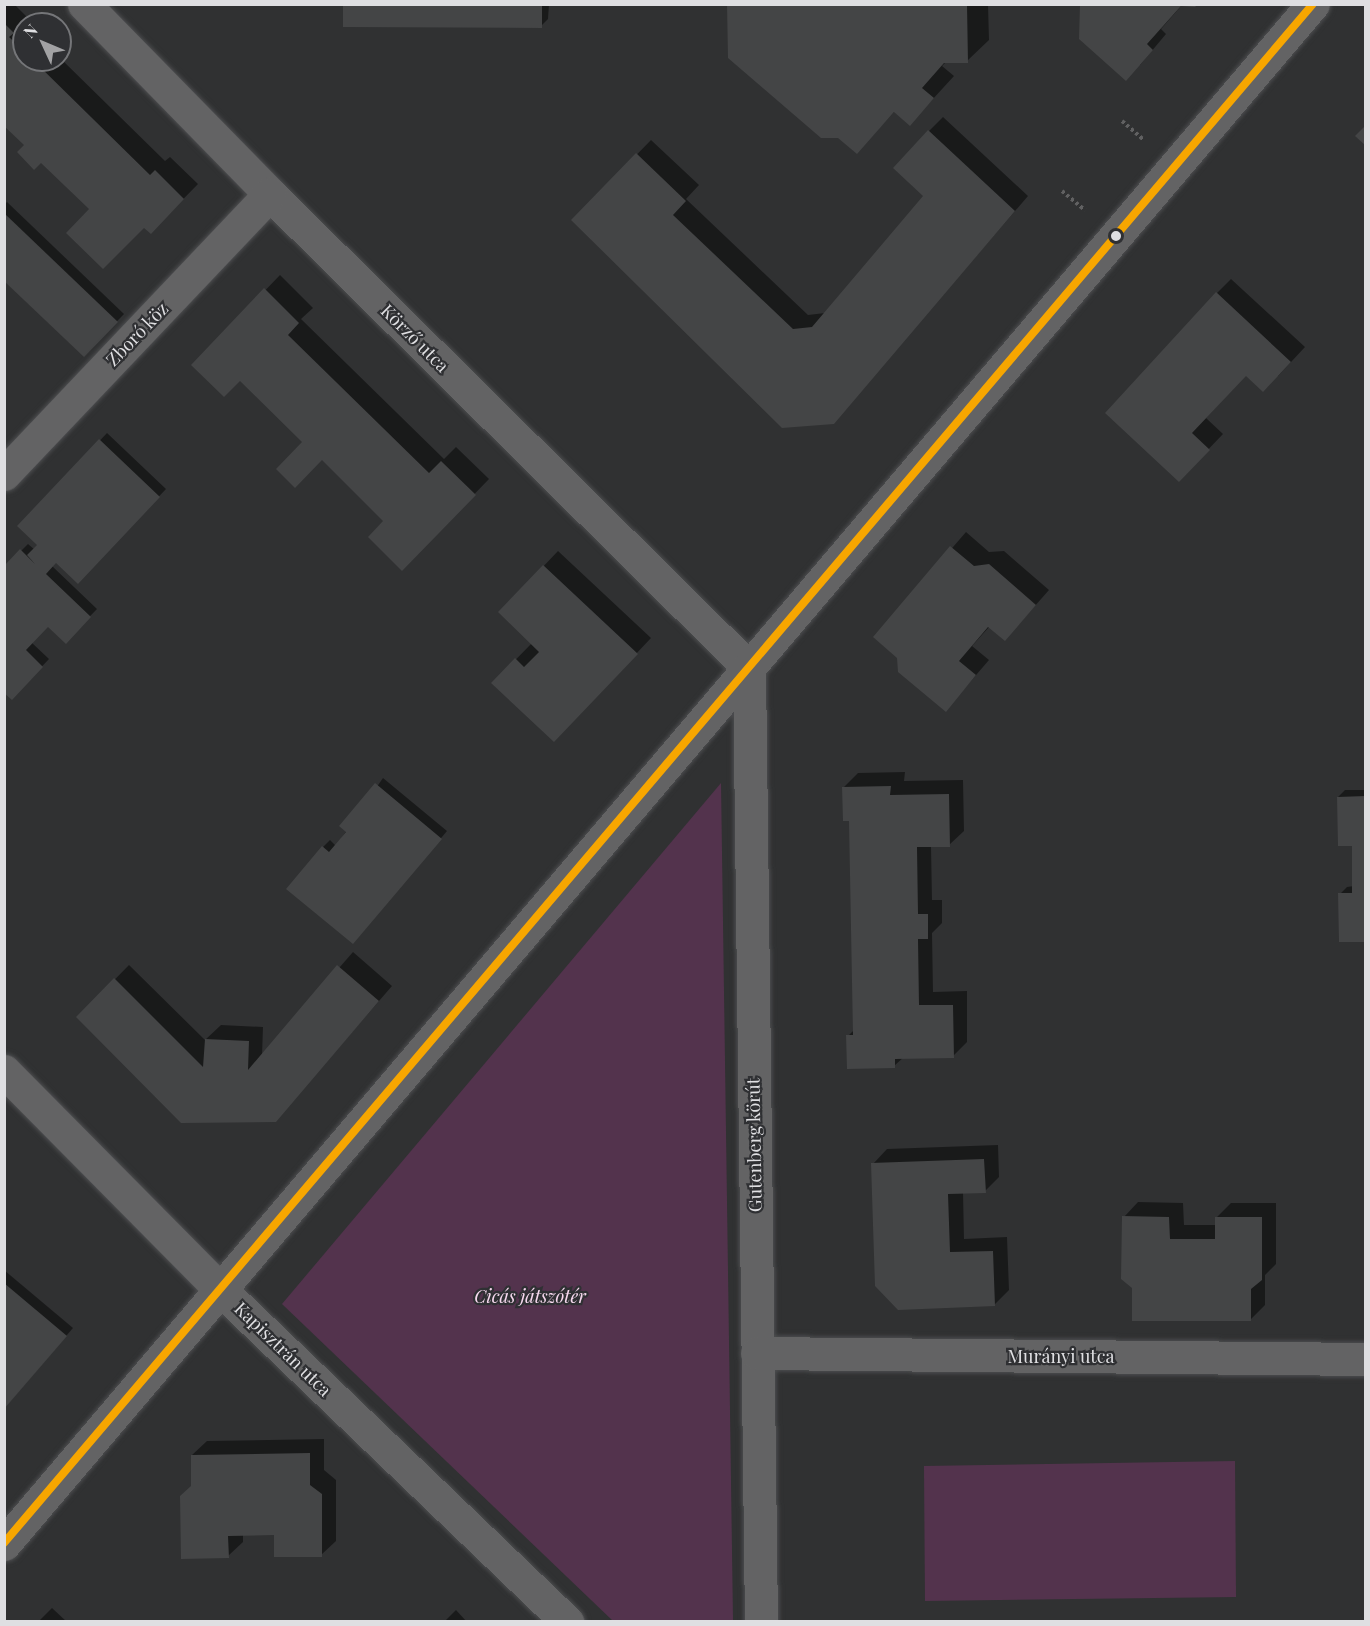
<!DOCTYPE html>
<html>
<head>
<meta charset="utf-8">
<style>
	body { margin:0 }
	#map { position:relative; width:1370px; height:1626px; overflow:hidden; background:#303132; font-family:"Playfair Display",serif }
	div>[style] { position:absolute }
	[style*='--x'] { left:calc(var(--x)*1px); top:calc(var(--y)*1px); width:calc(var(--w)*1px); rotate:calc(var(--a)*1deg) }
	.green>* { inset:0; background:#53334d }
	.shadow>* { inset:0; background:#0007 }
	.building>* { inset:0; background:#444546 }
	.path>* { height:4px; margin-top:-2px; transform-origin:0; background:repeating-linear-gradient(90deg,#616162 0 3px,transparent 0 6px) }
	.roads { filter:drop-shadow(0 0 2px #4c4d4f) drop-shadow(0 0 2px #4c4d4f) }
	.minor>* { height:33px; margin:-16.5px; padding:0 16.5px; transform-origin:16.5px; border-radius:16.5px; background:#636364 }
	.bus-1>* { height:8px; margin:-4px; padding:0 4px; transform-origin:4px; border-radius:4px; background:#f7a600 }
	.dots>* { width:16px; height:16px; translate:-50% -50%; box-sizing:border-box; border:3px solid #2f3033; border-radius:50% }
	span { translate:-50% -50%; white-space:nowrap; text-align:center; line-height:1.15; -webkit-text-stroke:4.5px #2f3033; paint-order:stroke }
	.street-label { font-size:18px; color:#dfdfe2 }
	.park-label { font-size:18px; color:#f7d9ef; font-style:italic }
	.frame { position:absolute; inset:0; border:6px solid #dfdfe2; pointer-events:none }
	.north { position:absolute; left:12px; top:12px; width:60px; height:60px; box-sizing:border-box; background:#2f3033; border:2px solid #757679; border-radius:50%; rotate:314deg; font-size:16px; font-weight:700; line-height:24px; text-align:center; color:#dfdfe2 }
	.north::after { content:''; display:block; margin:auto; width:21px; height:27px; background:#a2a2a4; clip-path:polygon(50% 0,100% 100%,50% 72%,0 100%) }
</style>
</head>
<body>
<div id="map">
	<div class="green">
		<i style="clip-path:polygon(721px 783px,733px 1621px,613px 1621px,282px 1304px)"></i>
		<i style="clip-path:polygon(1235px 1461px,1236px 1597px,925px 1601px,924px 1466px)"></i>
	</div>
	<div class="shadow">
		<i style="clip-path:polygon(4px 4px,14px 4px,27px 17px,23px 22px,25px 24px,24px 60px,60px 58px,165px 161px,170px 157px,198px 184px,151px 232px,144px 226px,91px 209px,4px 124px)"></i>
		<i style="clip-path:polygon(345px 4px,549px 4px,548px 19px,541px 26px)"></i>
		<i style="clip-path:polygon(728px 4px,988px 4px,989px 40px,967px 61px,946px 62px,942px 66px,954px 76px,910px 124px,895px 111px,857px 152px)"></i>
		<i style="clip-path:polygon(1081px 4px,1182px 5px,1161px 29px,1166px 34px,1140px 65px)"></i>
		<i style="clip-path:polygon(943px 117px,1028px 196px,833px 422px,573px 220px,651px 140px,699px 185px,686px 199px,808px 315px,825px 313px,925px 196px,929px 131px)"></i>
		<i style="clip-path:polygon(7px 202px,124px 314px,84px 355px,4px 278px,4px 205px)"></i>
		<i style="clip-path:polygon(280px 275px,313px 308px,301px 319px,444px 459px,456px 447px,489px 479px,402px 569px,386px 521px,240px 379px,193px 365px)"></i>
		<i style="clip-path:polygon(1231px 279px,1305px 347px,1278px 376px,1246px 374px,1206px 418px,1223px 434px,1179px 480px,1217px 293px)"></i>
		<i style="clip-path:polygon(107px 433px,166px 489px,78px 582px,57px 561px,52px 566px,97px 609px,66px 641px,48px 625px,31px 642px,49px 659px,12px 698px,4px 568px,28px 544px,35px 550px,40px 545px,19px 526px)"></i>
		<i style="clip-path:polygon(966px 532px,989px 552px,1004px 551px,1049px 590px,1019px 624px,990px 626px,972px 646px,989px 660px,946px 710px,899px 657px,875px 637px)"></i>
		<i style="clip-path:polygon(558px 551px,651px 638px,568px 726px,493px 683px,532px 643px,500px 612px)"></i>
		<i style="clip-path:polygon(905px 772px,904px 781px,963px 780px,964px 831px,949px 845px,931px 846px,932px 900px,942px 900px,942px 923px,932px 933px,933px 992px,967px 991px,967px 1042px,953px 1056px,904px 1057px,894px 1066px,848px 1036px,855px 1029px,851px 819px,844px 787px,858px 773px)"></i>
		<i style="clip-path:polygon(383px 778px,447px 831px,360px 935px,323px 847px,330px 840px,336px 846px)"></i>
		<i style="clip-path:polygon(1345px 790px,1366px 790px,1366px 940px,1340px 894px,1347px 887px,1354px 886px,1353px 844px,1338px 797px)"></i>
		<i style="clip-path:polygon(353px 952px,392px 986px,275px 1121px,78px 1017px,129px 965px,205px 1040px,221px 1025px,263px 1027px,262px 1056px)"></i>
		<i style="clip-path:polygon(998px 1145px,999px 1177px,985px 1191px,963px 1192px,964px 1239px,1007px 1237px,1009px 1290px,994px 1305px,873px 1164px,887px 1149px)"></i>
		<i style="clip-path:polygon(1138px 1202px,1183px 1203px,1184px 1225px,1216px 1225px,1216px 1218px,1231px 1203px,1276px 1203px,1276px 1264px,1265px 1275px,1265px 1305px,1250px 1320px,1133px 1288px,1124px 1217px)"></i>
		<i style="clip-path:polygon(4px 1270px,73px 1328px,4px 1408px)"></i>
		<i style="clip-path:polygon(324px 1439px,324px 1470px,336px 1480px,336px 1541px,321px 1555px,275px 1533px,243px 1534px,243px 1542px,228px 1556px,192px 1486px,192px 1455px,207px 1441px)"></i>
		<i style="clip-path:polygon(52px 1608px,67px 1622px,38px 1622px)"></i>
		<i style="clip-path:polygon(456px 1610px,467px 1622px,444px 1622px)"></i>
	</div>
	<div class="building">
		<i style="clip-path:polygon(343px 4px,542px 4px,542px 28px,343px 27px)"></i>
		<i style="clip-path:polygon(727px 4px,967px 4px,968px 63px,944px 63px,922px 88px,934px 98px,910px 126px,894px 112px,857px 154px,838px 138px,821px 138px,728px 58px)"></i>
		<i style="clip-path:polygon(1080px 4px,1198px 4px,1195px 7px,1181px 6px,1147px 44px,1153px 50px,1126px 81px,1079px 39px)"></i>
		<i style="clip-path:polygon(4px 23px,14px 33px,9px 37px,24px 51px,24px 60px,33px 60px,150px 175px,155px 170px,184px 199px,151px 234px,144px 228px,103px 269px,66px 233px,89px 209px,41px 163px,34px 170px,17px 152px,24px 145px,4px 126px)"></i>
		<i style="clip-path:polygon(1366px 125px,1366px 146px,1355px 136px)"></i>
		<i style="clip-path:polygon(928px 130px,1015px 211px,834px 424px,782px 428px,571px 220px,636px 153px,686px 201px,673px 215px,793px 329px,812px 327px,923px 196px,893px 168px)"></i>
		<i style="clip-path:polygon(4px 213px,118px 322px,84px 357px,4px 281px)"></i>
		<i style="clip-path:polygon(264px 288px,299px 323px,288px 335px,429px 473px,441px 461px,476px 495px,402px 571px,368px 537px,383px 521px,322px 460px,295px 488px,276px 469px,302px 442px,240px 381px,224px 397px,191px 365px)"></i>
		<i style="clip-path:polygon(1216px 292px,1291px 362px,1263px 392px,1246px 376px,1192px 433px,1210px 450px,1179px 482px,1105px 413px)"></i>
		<i style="clip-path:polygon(99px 439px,160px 497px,78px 584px,56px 563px,46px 574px,91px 617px,66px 644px,48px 627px,26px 650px,43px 667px,12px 700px,4px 693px,4px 566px,20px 549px,35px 564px,27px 555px,37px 545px,17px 526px)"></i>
		<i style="clip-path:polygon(950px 546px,974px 566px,989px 564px,1036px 605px,1005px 641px,988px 627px,959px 661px,976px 675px,946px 712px,898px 672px,897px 658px,873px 637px)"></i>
		<i style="clip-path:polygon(543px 565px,638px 654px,554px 742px,491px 683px,515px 658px,524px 667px,539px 652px,498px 612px)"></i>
		<i style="clip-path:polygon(375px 783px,442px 839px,353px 944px,286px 889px,322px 846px,329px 852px,346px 832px,339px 826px)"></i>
		<i style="clip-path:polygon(891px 786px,890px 795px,949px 794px,950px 847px,917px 847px,918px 914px,928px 914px,928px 939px,918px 939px,919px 1005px,953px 1005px,954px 1058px,895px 1059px,895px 1068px,847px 1069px,846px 1035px,853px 1035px,849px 821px,843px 821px,842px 787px)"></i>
		<i style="clip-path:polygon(1366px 796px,1366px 942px,1339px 942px,1338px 893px,1352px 893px,1352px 846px,1338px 846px,1337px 797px)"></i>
		<i style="clip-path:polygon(337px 965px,379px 1001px,276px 1122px,181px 1123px,76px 1017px,114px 978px,203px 1067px,205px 1039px,249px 1041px,248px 1070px)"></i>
		<i style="clip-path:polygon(984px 1159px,986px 1193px,948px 1194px,950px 1252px,993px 1251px,995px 1306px,898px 1310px,875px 1286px,871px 1163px)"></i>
		<i style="clip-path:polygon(1122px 1216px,1169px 1217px,1170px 1239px,1215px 1239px,1215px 1217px,1262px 1217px,1262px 1280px,1251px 1289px,1251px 1321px,1132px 1321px,1132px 1288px,1121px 1279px)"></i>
		<i style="clip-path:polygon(4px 1283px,67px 1336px,4px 1409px)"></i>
		<i style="clip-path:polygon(310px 1453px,310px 1485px,322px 1494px,322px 1557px,274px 1557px,274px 1535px,228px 1536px,229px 1558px,181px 1559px,180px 1496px,191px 1486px,191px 1455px)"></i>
	</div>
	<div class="path">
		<i style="--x:1122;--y:121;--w:29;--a:41"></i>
		<i style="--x:1062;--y:191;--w:30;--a:40"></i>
	</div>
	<div class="roads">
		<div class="minor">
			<i style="--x:84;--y:4;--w:266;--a:45.6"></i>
			<i style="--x:270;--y:194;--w:674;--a:44.7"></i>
			<i style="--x:749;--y:668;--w:954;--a:89.28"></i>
			<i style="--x:4;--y:474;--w:386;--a:-46.5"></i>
			<i style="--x:4;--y:1071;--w:308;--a:45.3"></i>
			<i style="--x:221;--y:1290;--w:480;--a:43.8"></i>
			<i style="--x:757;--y:1353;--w:609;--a:0.56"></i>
			<i style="--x:4;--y:1544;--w:2021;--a:-49.64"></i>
		</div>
	</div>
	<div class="bus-1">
		<i style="--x:4;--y:1543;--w:2020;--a:-49.62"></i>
	</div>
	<div class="dots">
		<i style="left:1116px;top:236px;background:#dfdfe2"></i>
	</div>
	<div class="street-label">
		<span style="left:137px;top:334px;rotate:-46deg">Zboró köz</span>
		<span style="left:415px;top:338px;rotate:45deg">Körző utca</span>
		<span style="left:754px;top:1145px;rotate:-91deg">Gutenberg körút</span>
		<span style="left:283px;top:1349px;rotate:44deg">Kapisztrán utca</span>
		<span style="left:1061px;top:1356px">Murányi utca</span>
	</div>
	<div class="park-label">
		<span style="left:530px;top:1296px">Cicás játszótér</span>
	</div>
	<div class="frame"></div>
	<div class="north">N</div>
</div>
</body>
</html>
